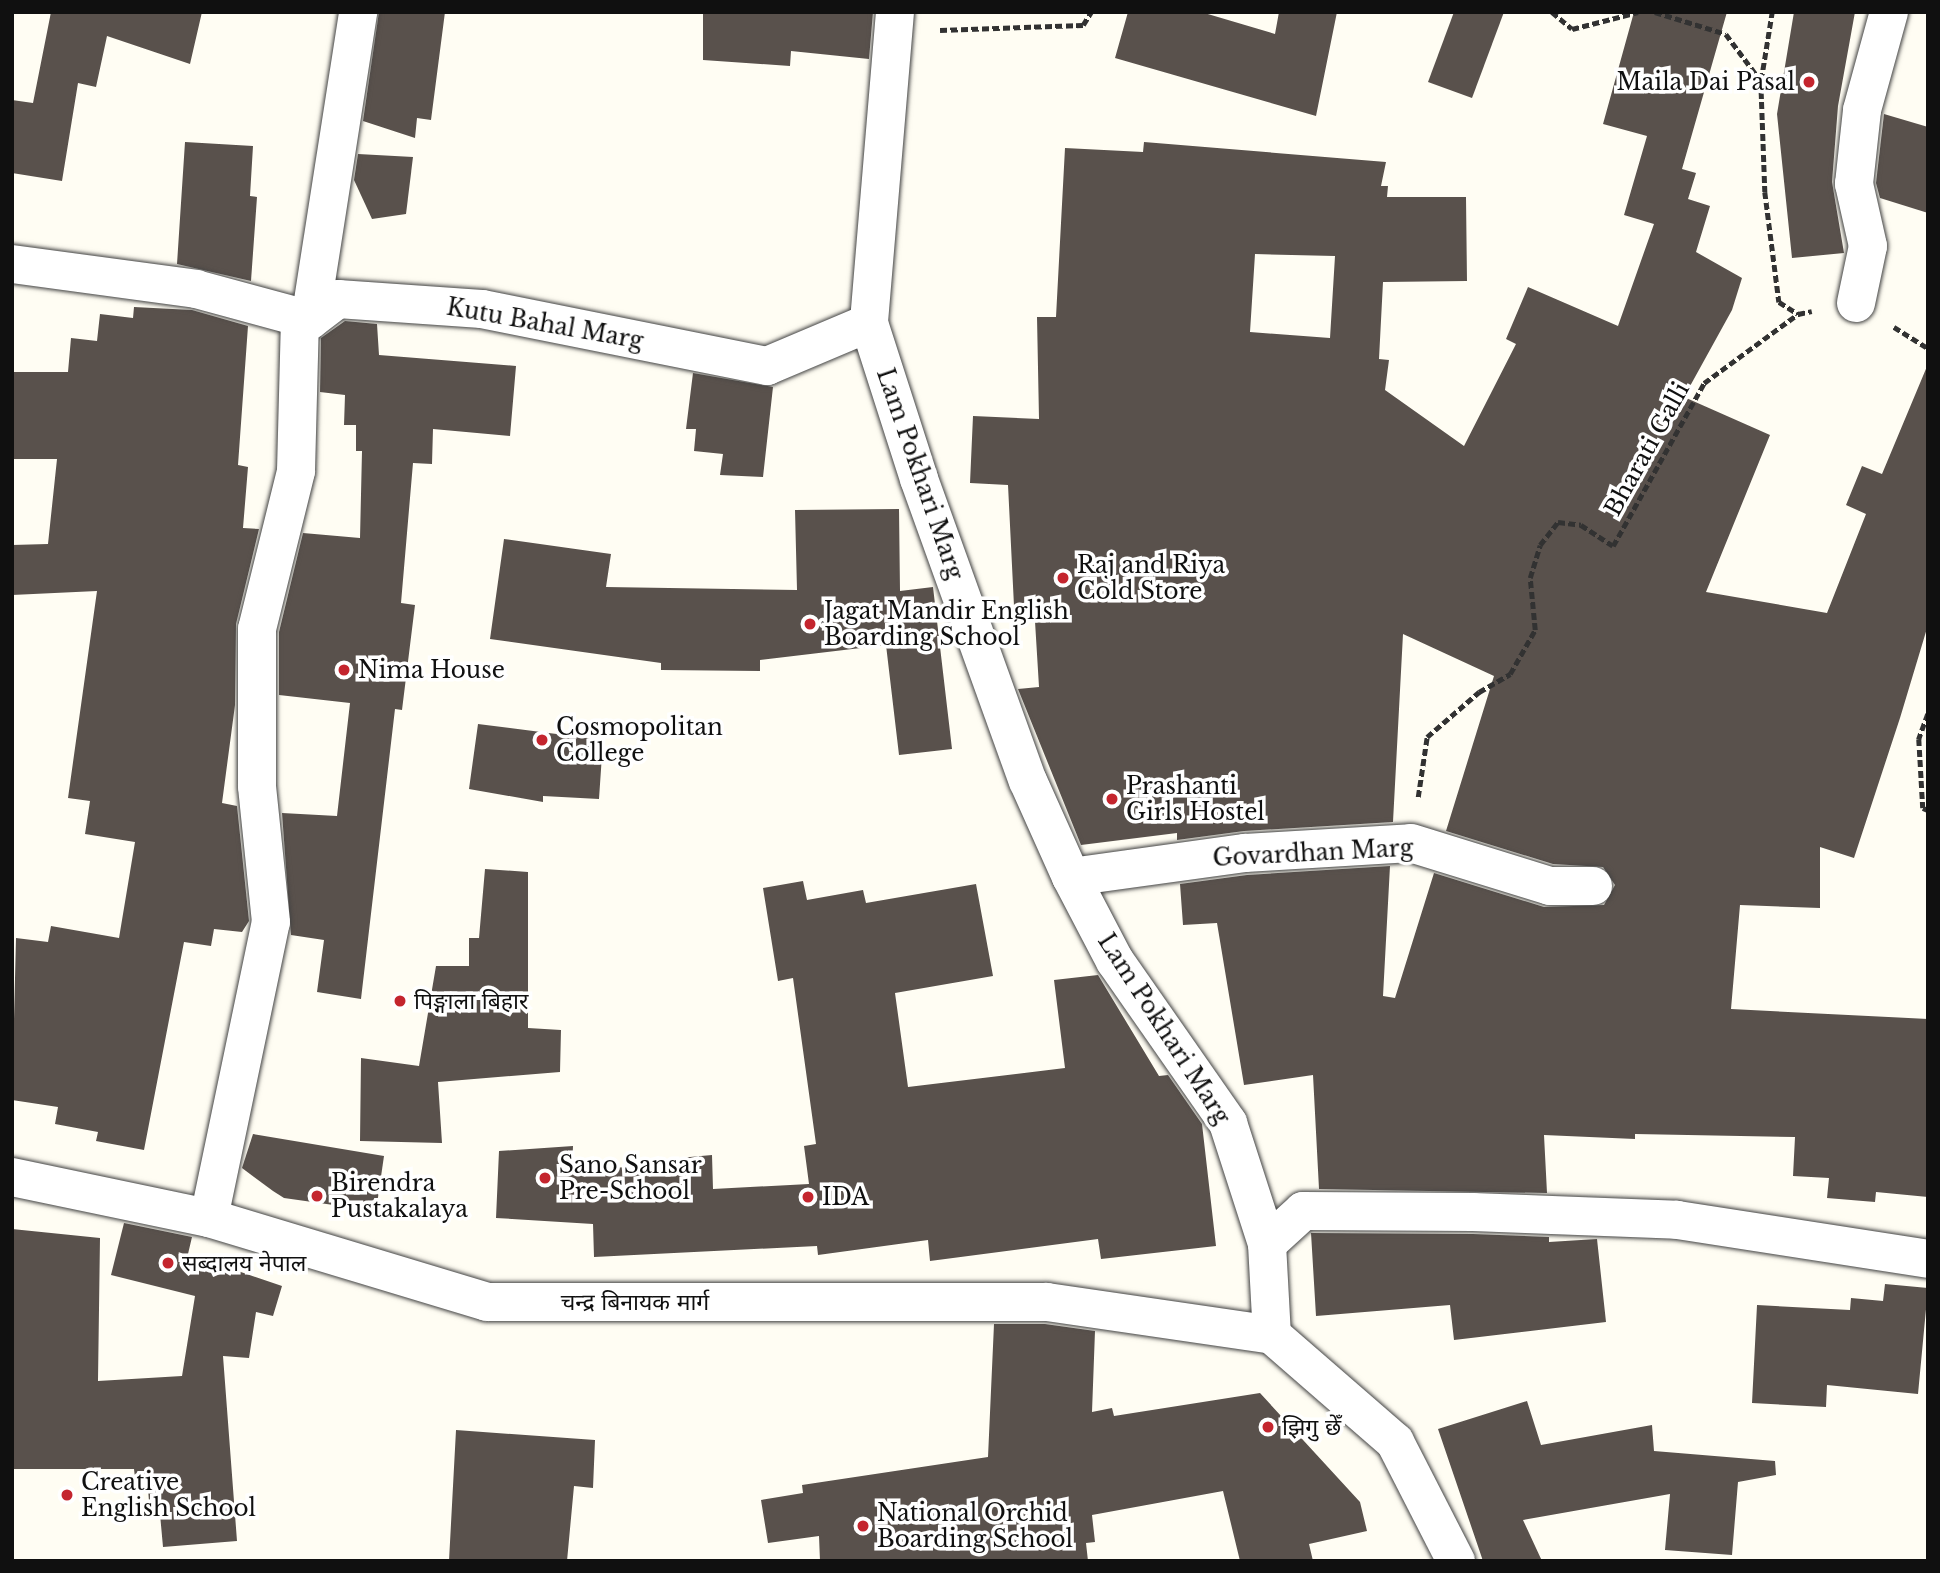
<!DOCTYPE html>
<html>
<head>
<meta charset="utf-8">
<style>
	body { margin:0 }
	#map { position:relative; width:1940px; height:1573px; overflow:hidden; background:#fffdf3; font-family:"Libre Baskerville","Noto Sans Devanagari",serif }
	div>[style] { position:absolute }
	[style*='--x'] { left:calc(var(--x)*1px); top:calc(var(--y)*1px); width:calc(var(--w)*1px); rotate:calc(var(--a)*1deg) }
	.building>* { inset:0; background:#59514c }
	.path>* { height:4.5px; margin-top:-2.25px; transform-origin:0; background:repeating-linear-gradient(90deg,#323232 0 7px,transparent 0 10.5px) }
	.roads { filter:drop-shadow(0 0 2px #434343) drop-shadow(0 0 2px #434343) }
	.street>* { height:38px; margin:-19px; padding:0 19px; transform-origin:19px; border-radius:19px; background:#fff }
	.dots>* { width:19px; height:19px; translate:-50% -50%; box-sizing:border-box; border:4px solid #fff; border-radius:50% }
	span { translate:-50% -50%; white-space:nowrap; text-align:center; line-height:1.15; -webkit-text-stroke:7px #fff; paint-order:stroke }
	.poi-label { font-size:23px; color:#101010 }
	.right { translate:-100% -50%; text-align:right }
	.left { translate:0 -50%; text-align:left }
	.street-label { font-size:23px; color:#101010 }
	.frame { position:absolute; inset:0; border:14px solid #101010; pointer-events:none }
</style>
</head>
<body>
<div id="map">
	<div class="building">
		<i style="clip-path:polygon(51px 12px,202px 12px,190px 64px,107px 36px,96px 87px,78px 83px,62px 181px,12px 173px,12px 100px,33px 103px)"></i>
		<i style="clip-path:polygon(379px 12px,445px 12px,431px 120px,417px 118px,415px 138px,363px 121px)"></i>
		<i style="clip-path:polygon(703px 12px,873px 12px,869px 59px,791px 51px,790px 66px,703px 60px)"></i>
		<i style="clip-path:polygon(1128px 12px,1201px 12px,1275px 34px,1279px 12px,1337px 12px,1316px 116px,1115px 58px)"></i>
		<i style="clip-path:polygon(1454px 12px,1504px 12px,1472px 98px,1428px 82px)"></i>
		<i style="clip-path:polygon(evenodd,1634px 12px,1727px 12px,1682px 169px,1696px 173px,1688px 199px,1710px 206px,1696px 252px,1742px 278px,1732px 310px,1684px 397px,1770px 435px,1706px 592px,1827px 613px,1866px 514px,1846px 505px,1862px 466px,1882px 474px,1928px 364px,1928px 625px,1900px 718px,1854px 858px,1820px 847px,1820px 908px,1740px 905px,1731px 1009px,1928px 1019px,1928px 1197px,1876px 1192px,1875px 1202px,1827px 1198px,1829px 1178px,1793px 1176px,1795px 1137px,1635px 1134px,1635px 1139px,1544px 1135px,1547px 1193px,1319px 1189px,1313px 1075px,1244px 1085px,1217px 923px,1183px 925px,1180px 884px,1247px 875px,1390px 866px,1383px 996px,1395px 998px,1434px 873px,1544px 907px,1604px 905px,1615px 885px,1603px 867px,1553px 864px,1446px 831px,1494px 676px,1403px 634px,1393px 822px,1244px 831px,1177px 840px,1177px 833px,1081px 845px,1018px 689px,1039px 687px,1034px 605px,1014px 606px,1008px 485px,970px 483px,973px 416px,1039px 419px,1037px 317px,1056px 317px,1065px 148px,1143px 152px,1144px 142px,1386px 162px,1381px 186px,1388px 186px,1387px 197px,1466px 197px,1467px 281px,1383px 282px,1379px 359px,1389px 360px,1385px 390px,1464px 446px,1516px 344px,1506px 339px,1528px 287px,1618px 326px,1654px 224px,1624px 215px,1647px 136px,1603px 124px,1634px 12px,1255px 254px,1335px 256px,1330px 338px,1250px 332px,1255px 254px)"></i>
		<i style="clip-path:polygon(1794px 12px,1855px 12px,1838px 106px,1832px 182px,1844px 253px,1792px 258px,1777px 114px)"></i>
		<i style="clip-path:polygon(1884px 114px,1928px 127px,1928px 213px,1880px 198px,1876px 183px)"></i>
		<i style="clip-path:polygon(185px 142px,253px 146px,250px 196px,257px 197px,251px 281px,177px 264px)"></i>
		<i style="clip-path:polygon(358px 154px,413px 157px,406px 214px,372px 219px,354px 180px)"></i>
		<i style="clip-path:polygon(134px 307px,192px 310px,248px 326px,238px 465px,248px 467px,243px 528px,259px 529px,236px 624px,235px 705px,222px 803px,237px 806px,249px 921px,242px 932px,214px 929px,211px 946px,184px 942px,144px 1150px,96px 1141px,98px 1132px,55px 1124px,58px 1107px,12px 1100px,16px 938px,48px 942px,51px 926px,119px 938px,135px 842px,85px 834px,90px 801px,68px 798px,97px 591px,12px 595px,12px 545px,48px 544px,57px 459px,12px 459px,12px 372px,68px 372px,71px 338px,97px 341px,100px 314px,133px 318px)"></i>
		<i style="clip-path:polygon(345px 321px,377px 324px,379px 355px,516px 366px,510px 436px,433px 429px,432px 464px,413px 463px,401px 603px,415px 605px,402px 710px,395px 709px,361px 999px,317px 992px,324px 940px,291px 935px,282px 813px,337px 816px,350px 703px,279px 695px,279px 632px,303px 533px,360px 538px,362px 451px,356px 451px,356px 425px,344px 425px,345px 395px,320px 392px,321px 338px)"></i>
		<i style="clip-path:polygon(693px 373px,773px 387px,763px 477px,720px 475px,723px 454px,694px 451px,696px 429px,686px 429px)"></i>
		<i style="clip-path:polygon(899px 509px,900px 591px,933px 587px,952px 749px,899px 755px,886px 645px,760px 660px,760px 671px,661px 670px,661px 663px,490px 639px,504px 539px,611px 554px,606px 587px,797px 590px,795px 510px)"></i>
		<i style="clip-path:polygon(478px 724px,603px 740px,599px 799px,543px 796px,543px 802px,469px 789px)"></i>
		<i style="clip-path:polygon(485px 869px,528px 872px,528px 1028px,561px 1030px,560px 1072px,438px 1082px,442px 1143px,360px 1141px,361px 1058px,419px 1066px,436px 966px,469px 966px,469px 938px,479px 938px)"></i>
		<i style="clip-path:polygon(803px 881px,807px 900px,863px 890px,866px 903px,976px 884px,993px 976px,895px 993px,908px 1087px,1065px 1068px,1054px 980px,1098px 975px,1159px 1076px,1168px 1075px,1202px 1124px,1216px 1246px,1101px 1259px,1098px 1239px,930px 1261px,928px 1240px,818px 1255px,817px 1246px,594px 1257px,593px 1224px,496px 1218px,499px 1151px,573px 1146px,572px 1171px,668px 1164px,668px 1159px,712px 1155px,713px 1189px,809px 1184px,804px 1146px,816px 1144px,793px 978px,778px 981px,763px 888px)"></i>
		<i style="clip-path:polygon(253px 1134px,384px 1156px,376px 1211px,284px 1198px,273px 1191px,242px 1168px)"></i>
		<i style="clip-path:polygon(124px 1223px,192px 1237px,188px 1254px,282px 1286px,273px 1316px,256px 1312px,249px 1358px,223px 1356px,237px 1541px,163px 1547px,160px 1514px,150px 1514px,147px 1476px,135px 1478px,134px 1469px,12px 1469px,12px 1229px,100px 1238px,98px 1381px,182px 1376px,195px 1296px,111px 1275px)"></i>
		<i style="clip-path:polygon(1311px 1233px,1473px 1234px,1549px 1237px,1549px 1242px,1597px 1239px,1606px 1322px,1454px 1340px,1450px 1305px,1316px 1316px)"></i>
		<i style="clip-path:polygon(1885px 1284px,1928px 1288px,1918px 1394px,1827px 1385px,1826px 1407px,1752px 1403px,1757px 1305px,1850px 1310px,1851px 1298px,1883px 1301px)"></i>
		<i style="clip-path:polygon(994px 1324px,1045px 1324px,1095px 1331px,1092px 1412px,1112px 1408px,1114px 1416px,1260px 1393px,1360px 1502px,1367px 1531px,1309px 1544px,1313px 1561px,1240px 1561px,1223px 1491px,1092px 1515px,1095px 1542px,1086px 1543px,1088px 1561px,820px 1561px,819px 1536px,768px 1543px,761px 1500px,803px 1493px,802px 1485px,988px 1457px)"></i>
		<i style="clip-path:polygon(1527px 1401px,1541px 1445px,1652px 1425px,1654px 1451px,1775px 1461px,1776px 1475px,1738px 1482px,1732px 1555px,1665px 1550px,1670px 1494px,1523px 1520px,1542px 1561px,1483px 1561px,1438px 1429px)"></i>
		<i style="clip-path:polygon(456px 1430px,595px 1440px,593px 1488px,574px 1486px,567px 1561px,449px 1561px)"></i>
	</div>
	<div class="path">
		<i style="--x:1552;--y:12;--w:26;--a:40"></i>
		<i style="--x:1572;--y:29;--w:68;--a:-14.4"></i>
		<i style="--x:1655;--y:12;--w:74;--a:17.2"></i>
		<i style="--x:1726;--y:34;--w:59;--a:53.3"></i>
		<i style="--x:1761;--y:81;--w:111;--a:87.9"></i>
		<i style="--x:1765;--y:192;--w:111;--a:82.7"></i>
		<i style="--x:1779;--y:302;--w:22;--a:32"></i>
		<i style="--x:1798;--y:314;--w:14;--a:-12"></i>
		<i style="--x:940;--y:30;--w:143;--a:-2"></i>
		<i style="--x:1083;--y:25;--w:15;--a:-58"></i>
		<i style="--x:1761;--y:80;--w:69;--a:-80.8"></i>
		<i style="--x:1894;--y:327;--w:40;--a:32"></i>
		<i style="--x:1928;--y:714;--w:27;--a:110"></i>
		<i style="--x:1919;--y:739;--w:69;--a:86.7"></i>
		<i style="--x:1923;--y:808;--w:5;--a:22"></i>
		<i style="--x:1418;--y:797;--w:61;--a:-81.5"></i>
		<i style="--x:1427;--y:737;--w:69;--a:-40.9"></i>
		<i style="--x:1479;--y:692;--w:36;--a:-30"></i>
		<i style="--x:1510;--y:674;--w:51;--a:-60.4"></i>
		<i style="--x:1535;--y:630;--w:52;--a:-95.5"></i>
		<i style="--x:1530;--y:578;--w:34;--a:-73"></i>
		<i style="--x:1540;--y:545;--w:29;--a:-52"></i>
		<i style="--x:1558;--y:522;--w:23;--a:7"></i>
		<i style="--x:1581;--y:525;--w:38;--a:33"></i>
		<i style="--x:1613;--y:546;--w:187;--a:-60.8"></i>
		<i style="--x:1704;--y:383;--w:117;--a:-36.3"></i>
	</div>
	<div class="roads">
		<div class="street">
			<i style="--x:895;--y:12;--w:312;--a:94.8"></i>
			<i style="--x:869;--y:323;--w:164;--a:72.2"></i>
			<i style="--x:919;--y:479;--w:321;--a:70.2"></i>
			<i style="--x:1028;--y:781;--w:105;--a:65.9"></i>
			<i style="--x:1071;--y:877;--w:95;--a:62.4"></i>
			<i style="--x:1115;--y:961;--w:198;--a:55.1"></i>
			<i style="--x:1228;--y:1123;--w:127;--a:72.1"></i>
			<i style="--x:1267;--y:1244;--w:91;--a:86.9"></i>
			<i style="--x:1272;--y:1335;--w:163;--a:41"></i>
			<i style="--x:1395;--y:1442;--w:134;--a:62.9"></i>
			<i style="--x:12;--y:264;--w:186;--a:7.7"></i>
			<i style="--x:196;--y:289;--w:118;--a:15.2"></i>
			<i style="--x:310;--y:320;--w:35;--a:-37"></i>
			<i style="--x:338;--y:299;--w:144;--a:4"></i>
			<i style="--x:482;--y:309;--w:291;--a:11.3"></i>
			<i style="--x:767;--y:366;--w:111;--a:-22.9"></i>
			<i style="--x:1856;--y:303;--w:58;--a:-78.1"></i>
			<i style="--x:1868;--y:246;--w:64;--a:-102.7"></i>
			<i style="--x:1854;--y:184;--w:74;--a:-83.8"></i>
			<i style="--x:1862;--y:110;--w:102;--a:-74.6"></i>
			<i style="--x:310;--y:320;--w:312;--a:-81.1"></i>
			<i style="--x:1071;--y:877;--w:176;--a:-7.9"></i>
			<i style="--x:1245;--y:853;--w:166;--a:-3.4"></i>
			<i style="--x:1411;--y:843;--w:145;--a:17.2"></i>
			<i style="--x:1550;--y:886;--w:43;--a:0"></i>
			<i style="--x:12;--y:1177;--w:201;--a:11.8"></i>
			<i style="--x:209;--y:1218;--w:290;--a:16.8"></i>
			<i style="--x:487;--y:1302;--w:560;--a:0"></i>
			<i style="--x:1047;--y:1302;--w:227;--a:8.3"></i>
			<i style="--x:209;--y:1218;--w:302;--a:-78.2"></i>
			<i style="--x:271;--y:922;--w:137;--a:-95.9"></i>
			<i style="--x:257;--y:786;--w:157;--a:-90"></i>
			<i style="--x:257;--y:629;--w:163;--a:-76.1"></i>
			<i style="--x:296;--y:471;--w:152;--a:-88.5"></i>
			<i style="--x:1267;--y:1244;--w:49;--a:-42.5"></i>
			<i style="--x:1303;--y:1211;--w:170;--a:0.3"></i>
			<i style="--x:1473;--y:1212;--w:204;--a:2.2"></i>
			<i style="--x:1677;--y:1220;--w:254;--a:8.8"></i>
		</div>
	</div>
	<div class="dots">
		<i style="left:1809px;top:82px;background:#c4252e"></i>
		<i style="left:1063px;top:578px;background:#c4252e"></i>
		<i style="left:810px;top:624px;background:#c4252e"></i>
		<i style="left:344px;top:670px;background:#c4252e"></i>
		<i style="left:542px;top:740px;background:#c4252e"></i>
		<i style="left:1112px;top:799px;background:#c4252e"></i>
		<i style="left:400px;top:1001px;background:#c4252e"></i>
		<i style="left:545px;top:1178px;background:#c4252e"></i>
		<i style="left:317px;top:1196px;background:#c4252e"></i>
		<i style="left:808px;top:1197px;background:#c4252e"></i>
		<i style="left:168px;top:1263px;background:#c4252e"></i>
		<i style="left:1268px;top:1427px;background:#c4252e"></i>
		<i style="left:67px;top:1495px;background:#c4252e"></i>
		<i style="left:863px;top:1526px;background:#c4252e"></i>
	</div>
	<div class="poi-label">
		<span class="right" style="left:1795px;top:82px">Maila Dai Pasal</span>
		<span class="left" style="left:1077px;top:578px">Raj and Riya<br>Cold Store</span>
		<span class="left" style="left:824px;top:624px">Jagat Mandir English<br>Boarding School</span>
		<span class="left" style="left:358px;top:670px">Nima House</span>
		<span class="left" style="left:556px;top:740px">Cosmopolitan<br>College</span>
		<span class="left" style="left:1126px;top:799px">Prashanti<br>Girls Hostel</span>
		<span class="left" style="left:414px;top:1001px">पिङ्गाला बिहार</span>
		<span class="left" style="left:559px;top:1178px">Sano Sansar<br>Pre-School</span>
		<span class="left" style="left:331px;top:1196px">Birendra<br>Pustakalaya</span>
		<span class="left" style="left:822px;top:1197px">IDA</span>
		<span class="left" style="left:182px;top:1263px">सब्दालय नेपाल</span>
		<span class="left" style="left:1282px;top:1427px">झिगु छेँ</span>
		<span class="left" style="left:81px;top:1495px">Creative<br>English School</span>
		<span class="left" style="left:877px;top:1526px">National Orchid<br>Boarding School</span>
	</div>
	<div class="street-label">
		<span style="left:545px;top:324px;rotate:10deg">Kutu Bahal Marg</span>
		<span style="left:1647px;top:449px;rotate:-61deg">Bharati Galli</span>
		<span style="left:920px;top:474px;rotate:71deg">Lam Pokhari Marg</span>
		<span style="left:1313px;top:853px;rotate:-3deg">Govardhan Marg</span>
		<span style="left:1164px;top:1029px;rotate:57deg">Lam Pokhari Marg</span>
		<span style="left:635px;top:1302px">चन्द्र बिनायक मार्ग</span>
	</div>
	<div class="frame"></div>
</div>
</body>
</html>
